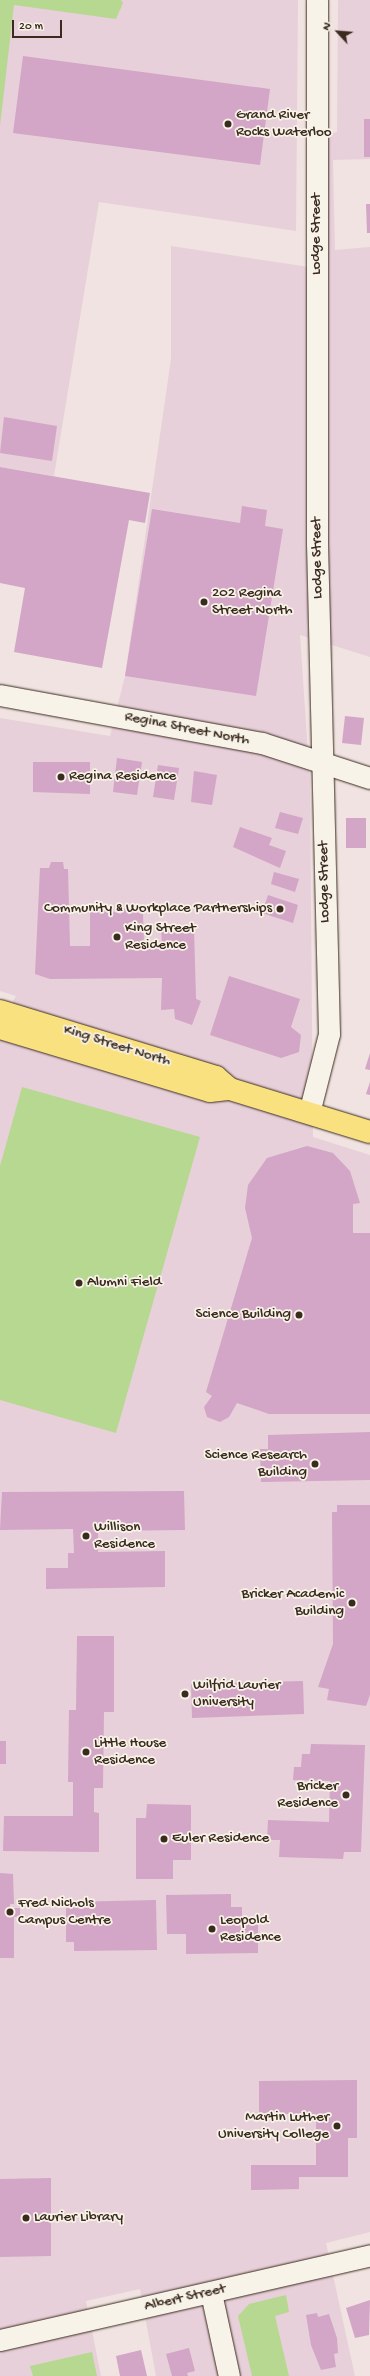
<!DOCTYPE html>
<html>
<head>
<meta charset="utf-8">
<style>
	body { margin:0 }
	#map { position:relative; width:370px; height:2376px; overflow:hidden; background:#f0e3e1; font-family:"Gochi Hand",sans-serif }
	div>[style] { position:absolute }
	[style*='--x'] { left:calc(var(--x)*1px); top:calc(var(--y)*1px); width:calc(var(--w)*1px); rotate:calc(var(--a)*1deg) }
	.built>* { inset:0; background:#e7d0d9 }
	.green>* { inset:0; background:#b7d891 }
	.building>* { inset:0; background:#d3a5c6 }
	.roads { filter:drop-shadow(0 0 1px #3b2a1e) drop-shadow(0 0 1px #3b2a1e) }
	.minor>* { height:21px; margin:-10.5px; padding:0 10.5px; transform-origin:10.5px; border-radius:10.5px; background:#f7f3e8 }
	.major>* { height:22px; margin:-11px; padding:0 11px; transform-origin:11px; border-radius:11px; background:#fae180 }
	.dots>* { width:11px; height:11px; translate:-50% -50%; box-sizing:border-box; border:2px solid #f7f3e8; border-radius:50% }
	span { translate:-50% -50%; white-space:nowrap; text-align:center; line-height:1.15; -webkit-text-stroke:3.5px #f7f3e8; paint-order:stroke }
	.poi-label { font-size:15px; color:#3b2a1e }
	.left { translate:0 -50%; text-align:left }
	.right { translate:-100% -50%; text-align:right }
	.street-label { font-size:15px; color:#3b2a1e }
	.north { position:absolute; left:318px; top:12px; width:40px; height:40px; -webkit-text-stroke:3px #f7f3e8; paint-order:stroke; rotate:296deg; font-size:11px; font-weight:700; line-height:16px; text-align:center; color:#3b2a1e }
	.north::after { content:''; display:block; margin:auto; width:14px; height:18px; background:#3b2a1e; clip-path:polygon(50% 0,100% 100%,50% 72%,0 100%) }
	.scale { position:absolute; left:12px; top:20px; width:50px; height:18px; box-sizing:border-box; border:2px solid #3b2a1e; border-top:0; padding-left:5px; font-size:12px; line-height:14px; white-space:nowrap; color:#3b2a1e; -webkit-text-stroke:3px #f7f3e8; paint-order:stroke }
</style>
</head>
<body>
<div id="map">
	<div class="built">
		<i style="clip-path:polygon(0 0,298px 0,296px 231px,99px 202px,54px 476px,0 467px)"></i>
		<i style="clip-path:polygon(338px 0,370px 0,370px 159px,333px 160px,335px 250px,370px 247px,370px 657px,300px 635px,310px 783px,313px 1137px,370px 1155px,370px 2232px,326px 2243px,355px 2376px,156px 2376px,140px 2289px,86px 2301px,101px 2376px,0 2376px,0 1025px,16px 996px,0 991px,0 718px,110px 736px,125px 676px,171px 359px,171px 246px,309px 267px,311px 138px,337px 132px)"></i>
	</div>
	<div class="green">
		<i style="clip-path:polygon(0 0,121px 0,123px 3px,116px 19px,14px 5px,0 126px)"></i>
		<i style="clip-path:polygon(22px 1087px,200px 1137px,116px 1433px,0 1400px,0 1166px)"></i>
		<i style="clip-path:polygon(286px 2295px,289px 2312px,275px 2316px,289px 2376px,252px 2376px,238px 2316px,249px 2304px)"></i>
		<i style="clip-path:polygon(92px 2352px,97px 2376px,33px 2376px,30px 2366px)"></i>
	</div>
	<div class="building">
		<i style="clip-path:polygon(23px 56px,270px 89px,260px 165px,13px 133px)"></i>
		<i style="clip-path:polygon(364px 119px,370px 119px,370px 157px,364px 157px)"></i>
		<i style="clip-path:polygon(366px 204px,370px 204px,370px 233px,367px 233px)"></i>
		<i style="clip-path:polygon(4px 417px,57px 426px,52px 461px,0 453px)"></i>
		<i style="clip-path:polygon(0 467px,150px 493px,145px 523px,129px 520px,102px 668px,14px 652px,25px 588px,0 583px)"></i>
		<i style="clip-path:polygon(242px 506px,267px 510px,265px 526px,283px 529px,256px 696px,125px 676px,152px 509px,240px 523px)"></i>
		<i style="clip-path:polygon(345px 716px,364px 718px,361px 745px,342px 743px)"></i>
		<i style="clip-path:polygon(117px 758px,142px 762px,137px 795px,113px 792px)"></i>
		<i style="clip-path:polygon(33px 762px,90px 762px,90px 794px,33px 792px)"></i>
		<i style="clip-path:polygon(158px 765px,179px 768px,174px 800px,153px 797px)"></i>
		<i style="clip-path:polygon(194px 771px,217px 775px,212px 805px,191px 802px)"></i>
		<i style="clip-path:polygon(280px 812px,303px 818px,298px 834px,275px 828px)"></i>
		<i style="clip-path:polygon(346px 818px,366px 818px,366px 848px,346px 848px)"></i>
		<i style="clip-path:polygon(240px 827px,272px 838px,269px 845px,286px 851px,280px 868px,233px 847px)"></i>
		<i style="clip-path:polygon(51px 862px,63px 862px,64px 869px,68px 869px,70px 946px,90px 946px,90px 905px,121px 914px,122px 908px,143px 914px,144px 945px,162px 945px,161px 929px,194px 929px,196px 999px,201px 1001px,192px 1025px,175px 1019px,174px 1009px,161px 1010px,162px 978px,50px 979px,35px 974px,40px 868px,49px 868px)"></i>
		<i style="clip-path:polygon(274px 872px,299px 879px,295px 892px,271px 884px)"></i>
		<i style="clip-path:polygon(268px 895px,298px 905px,293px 923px,262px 913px)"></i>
		<i style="clip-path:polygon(229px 976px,300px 999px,291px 1027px,301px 1035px,299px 1052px,281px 1058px,210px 1035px)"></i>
		<i style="clip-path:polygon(370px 1053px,370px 1070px,365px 1069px)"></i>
		<i style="clip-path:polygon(370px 1082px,370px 1095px,366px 1094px)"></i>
		<i style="clip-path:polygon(307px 1146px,333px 1153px,350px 1171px,360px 1203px,353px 1204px,353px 1233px,370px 1233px,370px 1414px,269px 1414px,237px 1403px,229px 1417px,220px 1422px,207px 1417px,204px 1407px,212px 1396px,206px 1392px,252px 1238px,245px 1208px,248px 1185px,267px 1158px)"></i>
		<i style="clip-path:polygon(370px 1432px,370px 1480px,261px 1482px,260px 1449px,268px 1449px,268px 1435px)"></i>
		<i style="clip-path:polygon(184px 1491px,185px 1530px,98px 1531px,98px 1552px,165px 1551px,165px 1587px,46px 1589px,46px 1568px,68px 1568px,68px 1553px,74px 1553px,73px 1529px,0 1530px,2px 1492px)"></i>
		<i style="clip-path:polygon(337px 1505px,370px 1505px,370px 1695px,366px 1706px,327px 1700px,329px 1689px,318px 1687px,333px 1644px,332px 1512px,337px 1512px)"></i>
		<i style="clip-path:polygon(77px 1636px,114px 1636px,114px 1712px,104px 1712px,103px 1788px,94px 1788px,94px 1812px,99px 1813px,99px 1852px,3px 1851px,4px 1816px,73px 1816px,73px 1782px,68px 1782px,69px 1710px,76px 1710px)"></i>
		<i style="clip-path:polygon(303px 1681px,304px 1714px,192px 1718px,191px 1684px)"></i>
		<i style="clip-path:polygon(0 1741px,6px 1741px,6px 1764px,0 1764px)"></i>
		<i style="clip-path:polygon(311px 1744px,365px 1745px,361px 1852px,344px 1852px,343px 1859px,279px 1857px,280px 1840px,267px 1840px,268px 1820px,329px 1822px,330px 1781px,293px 1780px,294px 1767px,301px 1767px,302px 1754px,310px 1754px)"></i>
		<i style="clip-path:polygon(147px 1804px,191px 1805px,191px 1860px,173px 1860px,173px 1879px,136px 1879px,136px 1818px,146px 1818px)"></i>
		<i style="clip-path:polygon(0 1873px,13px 1874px,14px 1904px,10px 1904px,10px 1908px,20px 1908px,20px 1916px,14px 1917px,14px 1958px,0 1958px)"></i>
		<i style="clip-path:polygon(231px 1894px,231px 1907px,242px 1907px,242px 1924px,258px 1924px,258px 1953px,186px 1954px,186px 1934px,167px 1934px,166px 1895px)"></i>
		<i style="clip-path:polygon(156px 1900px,157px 1950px,74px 1951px,74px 1942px,66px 1942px,66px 1902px)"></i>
		<i style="clip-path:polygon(357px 2080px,357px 2138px,348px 2138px,348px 2177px,299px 2177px,299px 2189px,251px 2190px,251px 2165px,316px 2165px,316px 2114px,259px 2114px,259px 2081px)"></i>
		<i style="clip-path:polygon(51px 2178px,51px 2256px,0 2257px,0 2179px)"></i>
		<i style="clip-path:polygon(370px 2300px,369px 2335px,355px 2338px,346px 2308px)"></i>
		<i style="clip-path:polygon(317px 2313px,318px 2317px,329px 2314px,337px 2338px,338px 2353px,334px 2354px,336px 2367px,321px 2370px,311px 2345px,306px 2315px)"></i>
		<i style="clip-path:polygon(189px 2348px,195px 2371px,187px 2373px,188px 2376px,172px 2376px,166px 2354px)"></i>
		<i style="clip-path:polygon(141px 2350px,147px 2376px,120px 2376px,116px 2356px)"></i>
	</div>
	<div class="roads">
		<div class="minor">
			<i style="--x:0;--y:695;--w:266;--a:10.4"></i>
			<i style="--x:262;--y:743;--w:114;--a:18"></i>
			<i style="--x:309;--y:1113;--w:81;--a:-75.8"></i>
			<i style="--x:329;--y:1034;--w:491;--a:-91.4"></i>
			<i style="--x:317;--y:543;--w:543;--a:-90"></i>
			<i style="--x:211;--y:2293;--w:85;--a:77.8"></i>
			<i style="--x:0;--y:2340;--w:380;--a:-12.9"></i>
		</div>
		<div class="major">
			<i style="--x:0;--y:1011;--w:226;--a:17"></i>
			<i style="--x:216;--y:1077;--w:18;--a:41"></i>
			<i style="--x:0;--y:1028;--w:219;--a:16.7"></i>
			<i style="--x:210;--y:1091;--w:20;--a:-6"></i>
			<i style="--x:230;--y:1089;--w:146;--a:17.1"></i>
		</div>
	</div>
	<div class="dots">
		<i style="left:228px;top:124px;background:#3b2a1e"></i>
		<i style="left:204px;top:602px;background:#3b2a1e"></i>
		<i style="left:61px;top:777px;background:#3b2a1e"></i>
		<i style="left:280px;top:909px;background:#3b2a1e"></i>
		<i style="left:117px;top:937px;background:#3b2a1e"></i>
		<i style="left:79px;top:1283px;background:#3b2a1e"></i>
		<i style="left:299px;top:1315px;background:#3b2a1e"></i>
		<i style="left:315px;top:1464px;background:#3b2a1e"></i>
		<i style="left:86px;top:1536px;background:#3b2a1e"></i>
		<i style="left:352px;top:1603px;background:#3b2a1e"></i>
		<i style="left:185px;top:1694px;background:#3b2a1e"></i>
		<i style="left:86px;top:1752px;background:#3b2a1e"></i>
		<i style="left:346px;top:1795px;background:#3b2a1e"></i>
		<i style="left:164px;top:1839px;background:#3b2a1e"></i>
		<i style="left:10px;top:1912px;background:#3b2a1e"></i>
		<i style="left:212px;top:1929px;background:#3b2a1e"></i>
		<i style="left:337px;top:2126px;background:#3b2a1e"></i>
		<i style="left:26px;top:2218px;background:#3b2a1e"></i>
	</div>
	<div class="poi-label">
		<span class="left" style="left:236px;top:124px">Grand River<br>Rocks Waterloo</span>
		<span class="left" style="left:212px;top:602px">202 Regina<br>Street North</span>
		<span class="left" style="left:69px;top:777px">Regina Residence</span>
		<span class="right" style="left:272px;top:909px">Community &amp; Workplace Partnerships</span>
		<span class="left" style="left:125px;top:937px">King Street<br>Residence</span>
		<span class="left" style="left:87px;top:1283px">Alumni Field</span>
		<span class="right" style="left:291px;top:1315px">Science Building</span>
		<span class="right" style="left:307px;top:1464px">Science Research<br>Building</span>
		<span class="left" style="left:94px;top:1536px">Willison<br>Residence</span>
		<span class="right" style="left:344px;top:1603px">Bricker Academic<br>Building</span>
		<span class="left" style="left:193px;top:1694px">Wilfrid Laurier<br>University</span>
		<span class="left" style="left:94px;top:1752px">Little House<br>Residence</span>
		<span class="right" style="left:338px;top:1795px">Bricker<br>Residence</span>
		<span class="left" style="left:172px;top:1839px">Euler Residence</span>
		<span class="left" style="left:18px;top:1912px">Fred Nichols<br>Campus Centre</span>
		<span class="left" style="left:220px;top:1929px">Leopold<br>Residence</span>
		<span class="right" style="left:329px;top:2126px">Martin Luther<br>University College</span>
		<span class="left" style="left:34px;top:2218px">Laurier Library</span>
	</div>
	<div class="street-label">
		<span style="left:317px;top:234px;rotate:-90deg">Lodge Street</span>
		<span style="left:318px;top:558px;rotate:-91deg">Lodge Street</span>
		<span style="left:187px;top:729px;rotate:11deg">Regina Street North</span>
		<span style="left:325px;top:882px;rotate:-91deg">Lodge Street</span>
		<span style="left:117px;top:1046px;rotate:17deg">King Street North</span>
		<span style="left:185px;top:2298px;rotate:-13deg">Albert Street</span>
	</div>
	<div class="north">N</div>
	<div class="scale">20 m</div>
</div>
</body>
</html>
